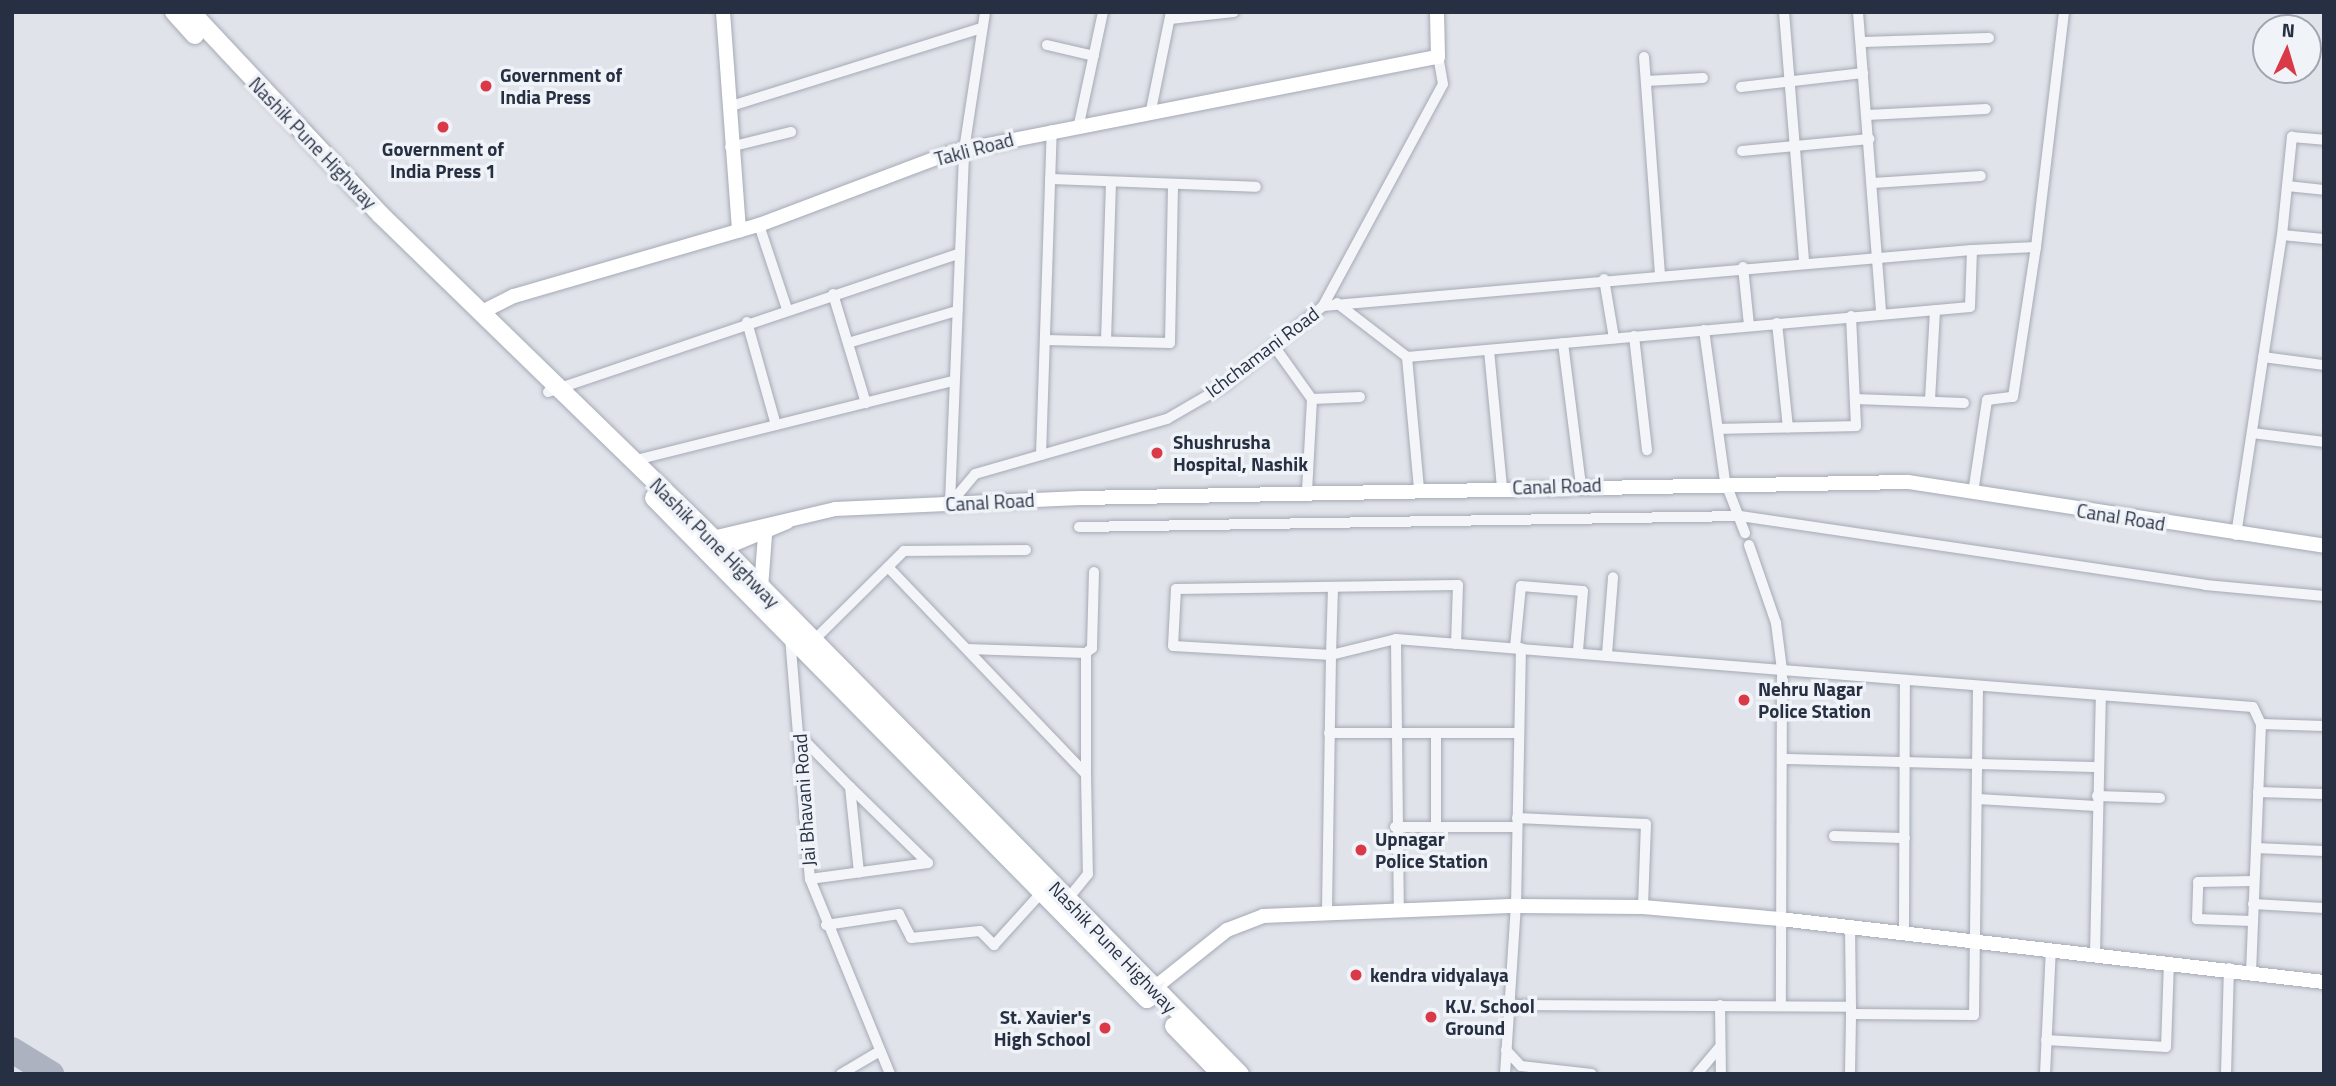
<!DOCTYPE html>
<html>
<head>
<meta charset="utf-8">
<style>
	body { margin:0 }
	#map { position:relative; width:2336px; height:1086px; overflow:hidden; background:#e0e3ea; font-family:"Titillium Web",sans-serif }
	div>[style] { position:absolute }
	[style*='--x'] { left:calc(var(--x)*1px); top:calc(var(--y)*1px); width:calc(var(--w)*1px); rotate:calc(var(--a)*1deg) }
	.taxiway>* { height:26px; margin:-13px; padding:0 13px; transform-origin:13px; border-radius:13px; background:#acb2c0 }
	.roads { filter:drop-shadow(0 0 2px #a5aab5) drop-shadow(0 0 2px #a5aab5) }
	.street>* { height:10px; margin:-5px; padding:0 5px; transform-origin:5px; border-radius:5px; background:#f3f5f8 }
	.secondary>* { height:14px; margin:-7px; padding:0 7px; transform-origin:7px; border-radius:7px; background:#fff }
	.highway>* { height:18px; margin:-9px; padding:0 9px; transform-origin:9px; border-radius:9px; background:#fff }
	.dots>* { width:19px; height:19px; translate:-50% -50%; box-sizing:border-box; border:4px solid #f0f3f8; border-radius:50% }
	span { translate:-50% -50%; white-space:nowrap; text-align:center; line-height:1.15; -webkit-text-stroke:7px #f0f3f8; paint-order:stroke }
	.poi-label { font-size:19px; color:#273043; font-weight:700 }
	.left { translate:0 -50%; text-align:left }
	.right { translate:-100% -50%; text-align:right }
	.street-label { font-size:19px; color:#273043 }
	.frame { position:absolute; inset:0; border:14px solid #273043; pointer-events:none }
	.north { position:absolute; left:2252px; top:14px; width:70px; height:70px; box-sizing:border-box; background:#f0f3f8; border:2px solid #a0a5b0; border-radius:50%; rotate:4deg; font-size:19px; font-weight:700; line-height:28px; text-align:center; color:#273043 }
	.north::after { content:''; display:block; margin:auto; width:24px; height:32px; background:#da3a48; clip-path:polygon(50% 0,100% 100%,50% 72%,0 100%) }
</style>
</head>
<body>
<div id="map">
	<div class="taxiway">
		<i style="--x:12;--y:1050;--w:46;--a:31.6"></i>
	</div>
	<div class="roads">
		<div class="street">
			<i style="--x:1784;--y:12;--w:251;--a:85.4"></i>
			<i style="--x:1858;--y:12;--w:302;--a:85.6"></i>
			<i style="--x:1170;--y:19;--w:64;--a:-6.2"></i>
			<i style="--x:1861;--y:42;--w:128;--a:-1.8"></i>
			<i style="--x:1047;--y:45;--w:48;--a:13.2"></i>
			<i style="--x:1644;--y:57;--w:218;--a:85.8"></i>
			<i style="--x:1646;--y:81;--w:57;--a:-3"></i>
			<i style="--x:1741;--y:87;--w:123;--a:-6.5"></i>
			<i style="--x:728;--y:107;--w:266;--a:-17.3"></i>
			<i style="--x:1151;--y:110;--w:100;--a:-78.5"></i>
			<i style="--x:1867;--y:115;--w:119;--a:-2.9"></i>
			<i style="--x:1079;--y:124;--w:115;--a:-77.9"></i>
			<i style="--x:730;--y:147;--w:63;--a:-13.8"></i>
			<i style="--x:1742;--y:151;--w:128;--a:-5.4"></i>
			<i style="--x:1050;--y:179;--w:206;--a:2.2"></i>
			<i style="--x:1873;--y:183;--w:108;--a:-3.7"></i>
			<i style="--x:2287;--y:186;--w:37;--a:6"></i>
			<i style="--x:759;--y:225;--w:89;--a:71.6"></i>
			<i style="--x:2282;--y:235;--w:99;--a:-84.2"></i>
			<i style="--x:2292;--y:137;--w:32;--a:5"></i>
			<i style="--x:1972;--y:250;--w:64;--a:-2.7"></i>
			<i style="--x:2036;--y:247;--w:237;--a:-83.2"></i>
			<i style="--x:1743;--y:267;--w:58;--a:84.1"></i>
			<i style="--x:1604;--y:279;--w:60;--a:80.4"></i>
			<i style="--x:833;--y:294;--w:114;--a:73.2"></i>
			<i style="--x:1337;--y:303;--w:88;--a:37.6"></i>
			<i style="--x:1323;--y:306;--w:651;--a:-4.93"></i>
			<i style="--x:1972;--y:250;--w:57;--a:92"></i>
			<i style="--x:1970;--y:307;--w:565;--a:174.92"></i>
			<i style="--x:1407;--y:357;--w:134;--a:84.8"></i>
			<i style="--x:747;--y:322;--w:107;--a:74.3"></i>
			<i style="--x:1777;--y:323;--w:105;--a:84"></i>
			<i style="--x:1704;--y:330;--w:152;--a:82.1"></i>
			<i style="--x:1725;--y:481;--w:56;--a:69"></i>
			<i style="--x:1634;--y:336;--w:115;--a:83.5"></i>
			<i style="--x:1045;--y:340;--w:125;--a:1.4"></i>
			<i style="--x:1170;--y:343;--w:159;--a:-88.9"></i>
			<i style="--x:1106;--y:341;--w:159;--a:-88.2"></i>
			<i style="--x:848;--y:343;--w:114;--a:-16.4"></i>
			<i style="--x:1563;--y:343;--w:143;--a:82.8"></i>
			<i style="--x:1274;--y:346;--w:65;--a:54.4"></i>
			<i style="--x:1312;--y:399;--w:93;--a:93.1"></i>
			<i style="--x:1489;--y:350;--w:139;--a:84.6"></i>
			<i style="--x:2263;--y:357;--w:62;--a:7.5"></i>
			<i style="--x:548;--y:392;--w:434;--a:-18.6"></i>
			<i style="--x:1312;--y:399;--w:48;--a:-2.4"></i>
			<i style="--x:1855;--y:399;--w:109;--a:2.1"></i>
			<i style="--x:1930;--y:400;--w:90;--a:-86.8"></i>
			<i style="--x:1718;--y:429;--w:138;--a:-1.2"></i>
			<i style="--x:1856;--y:426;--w:110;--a:-92.6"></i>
			<i style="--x:2252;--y:433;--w:73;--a:7.1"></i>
			<i style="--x:1041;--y:455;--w:325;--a:-88.1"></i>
			<i style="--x:632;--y:461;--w:332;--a:-14"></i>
			<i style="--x:1973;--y:493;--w:94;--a:-81.4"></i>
			<i style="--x:1987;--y:400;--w:26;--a:-7"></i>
			<i style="--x:2013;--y:397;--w:152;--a:-81.3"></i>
			<i style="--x:950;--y:503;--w:353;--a:-87.7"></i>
			<i style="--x:964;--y:150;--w:140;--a:-81.3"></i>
			<i style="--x:950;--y:504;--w:39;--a:-50"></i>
			<i style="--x:975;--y:474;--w:200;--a:-16"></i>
			<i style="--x:1167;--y:419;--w:66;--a:-30.1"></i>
			<i style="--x:1224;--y:386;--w:127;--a:-38.9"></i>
			<i style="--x:1323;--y:306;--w:252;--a:-61.6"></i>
			<i style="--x:1443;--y:84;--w:27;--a:-100"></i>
			<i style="--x:1079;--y:527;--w:661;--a:-0.95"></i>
			<i style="--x:1740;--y:516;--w:470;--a:8.4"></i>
			<i style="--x:2205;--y:585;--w:120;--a:5.3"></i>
			<i style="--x:2236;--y:535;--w:304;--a:-81.3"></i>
			<i style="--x:2282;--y:235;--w:42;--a:5.4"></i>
			<i style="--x:1749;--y:545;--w:83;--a:70.9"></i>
			<i style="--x:1776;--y:623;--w:47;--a:82.7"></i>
			<i style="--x:1782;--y:670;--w:472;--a:4.5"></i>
			<i style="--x:2253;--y:707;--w:19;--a:65"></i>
			<i style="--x:2261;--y:724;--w:245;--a:92.3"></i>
			<i style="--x:888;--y:567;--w:286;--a:46.3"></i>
			<i style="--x:1086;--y:774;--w:100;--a:88.9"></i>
			<i style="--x:1088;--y:874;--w:33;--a:129"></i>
			<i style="--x:1333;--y:588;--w:67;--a:91.7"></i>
			<i style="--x:1331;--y:655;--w:158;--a:-176.7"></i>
			<i style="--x:1173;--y:646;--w:57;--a:-87"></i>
			<i style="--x:1176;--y:589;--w:282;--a:-0.8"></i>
			<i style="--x:1458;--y:585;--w:59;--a:91.9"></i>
			<i style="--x:790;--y:637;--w:243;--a:85.3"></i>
			<i style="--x:810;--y:879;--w:211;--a:67.7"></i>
			<i style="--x:1396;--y:639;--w:268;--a:89.4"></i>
			<i style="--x:812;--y:642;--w:129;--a:-44.7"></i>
			<i style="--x:904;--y:551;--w:122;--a:-0.5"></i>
			<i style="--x:1515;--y:647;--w:61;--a:-84.4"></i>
			<i style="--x:1521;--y:586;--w:62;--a:4.6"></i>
			<i style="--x:1583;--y:591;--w:59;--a:94.8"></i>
			<i style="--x:967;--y:649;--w:119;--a:1.9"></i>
			<i style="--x:1086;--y:653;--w:121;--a:90"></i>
			<i style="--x:1086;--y:653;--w:8;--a:-40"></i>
			<i style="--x:1092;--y:648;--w:76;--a:-88.5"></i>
			<i style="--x:1607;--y:654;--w:77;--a:-85.5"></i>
			<i style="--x:2261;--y:724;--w:63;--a:1.8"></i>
			<i style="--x:1329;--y:733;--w:187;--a:0"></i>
			<i style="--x:802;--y:738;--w:69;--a:45.6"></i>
			<i style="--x:850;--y:787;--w:86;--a:84"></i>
			<i style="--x:1783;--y:759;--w:314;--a:1.5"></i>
			<i style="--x:2258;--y:792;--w:66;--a:1.7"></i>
			<i style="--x:2097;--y:796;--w:63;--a:1.8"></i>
			<i style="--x:1978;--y:799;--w:118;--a:3.4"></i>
			<i style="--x:1517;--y:818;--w:129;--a:2.7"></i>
			<i style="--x:1646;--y:824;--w:83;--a:92.1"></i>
			<i style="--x:1395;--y:827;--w:122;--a:0"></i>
			<i style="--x:1436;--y:827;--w:93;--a:-90"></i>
			<i style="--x:1834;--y:836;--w:71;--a:1.6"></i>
			<i style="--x:2256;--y:848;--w:68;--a:2.5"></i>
			<i style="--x:810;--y:879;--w:119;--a:-7.7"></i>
			<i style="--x:928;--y:863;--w:109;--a:-135.7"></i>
			<i style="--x:2253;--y:904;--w:71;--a:3.2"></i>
			<i style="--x:1327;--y:910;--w:255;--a:-89.1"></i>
			<i style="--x:1331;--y:655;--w:67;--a:-13.8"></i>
			<i style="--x:1396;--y:639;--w:387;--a:4.6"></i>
			<i style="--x:1782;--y:670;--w:335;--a:90.2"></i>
			<i style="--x:2252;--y:921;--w:55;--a:-177.9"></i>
			<i style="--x:2197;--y:919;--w:37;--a:-88"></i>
			<i style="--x:2198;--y:882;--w:56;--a:-1"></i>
			<i style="--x:826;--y:925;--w:74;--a:-8.6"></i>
			<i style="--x:899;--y:914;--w:27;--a:63"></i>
			<i style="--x:911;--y:938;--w:69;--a:-5.8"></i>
			<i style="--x:980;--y:931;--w:20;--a:45"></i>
			<i style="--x:994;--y:945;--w:70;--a:-47.9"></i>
			<i style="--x:1850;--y:926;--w:88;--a:89.3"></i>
			<i style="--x:1851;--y:1014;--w:123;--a:0.5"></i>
			<i style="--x:1974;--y:1015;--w:327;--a:-89.3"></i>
			<i style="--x:1904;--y:932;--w:250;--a:-89.8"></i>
			<i style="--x:2095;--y:954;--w:257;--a:-88.7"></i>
			<i style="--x:1509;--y:1005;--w:342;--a:0.3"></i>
			<i style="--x:1720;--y:1005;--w:69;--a:89.2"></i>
			<i style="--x:2046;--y:1040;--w:120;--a:3.3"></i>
			<i style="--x:2166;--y:1047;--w:85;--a:-88"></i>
			<i style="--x:1506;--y:1050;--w:22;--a:47"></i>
			<i style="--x:1521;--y:1066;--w:71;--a:6.4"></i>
			<i style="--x:841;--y:1074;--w:45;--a:-30.5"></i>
			<i style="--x:1505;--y:1074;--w:168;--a:-86.3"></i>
			<i style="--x:1516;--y:906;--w:258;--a:-88.9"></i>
			<i style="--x:1697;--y:1074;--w:35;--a:-50"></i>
			<i style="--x:1850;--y:1074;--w:60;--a:-89"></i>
			<i style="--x:2045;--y:1074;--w:125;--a:-87.3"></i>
			<i style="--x:2226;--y:1074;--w:106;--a:-88.4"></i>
		</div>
		<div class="secondary">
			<i style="--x:723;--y:12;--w:219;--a:85.8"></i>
			<i style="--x:482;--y:312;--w:36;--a:-27"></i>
			<i style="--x:514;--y:296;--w:255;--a:-16.2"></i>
			<i style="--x:759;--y:225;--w:206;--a:-20.7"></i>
			<i style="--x:952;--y:152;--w:495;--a:-11.1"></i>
			<i style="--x:1438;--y:57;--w:45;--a:-91.3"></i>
			<i style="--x:704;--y:540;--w:135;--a:-13.3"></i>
			<i style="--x:835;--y:509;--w:245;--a:-2.6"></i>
			<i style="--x:1080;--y:498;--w:828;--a:-1.11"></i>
			<i style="--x:1908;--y:482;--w:421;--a:8.7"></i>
			<i style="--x:715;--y:552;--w:78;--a:-22.6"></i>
			<i style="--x:761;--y:588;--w:53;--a:-85.7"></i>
			<i style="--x:1153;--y:989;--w:95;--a:-38.6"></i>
			<i style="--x:1227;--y:930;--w:39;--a:-21"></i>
			<i style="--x:1263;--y:916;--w:253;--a:-2.3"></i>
			<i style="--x:1516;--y:906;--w:127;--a:0.5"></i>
			<i style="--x:1643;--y:907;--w:138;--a:5"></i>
			<i style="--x:1780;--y:919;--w:548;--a:6.61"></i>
		</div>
		<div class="highway">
			<i style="--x:174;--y:12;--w:31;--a:48"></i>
			<i style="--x:191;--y:12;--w:278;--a:46.9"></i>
			<i style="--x:381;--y:215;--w:479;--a:44.2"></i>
			<i style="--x:724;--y:549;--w:736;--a:45.5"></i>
			<i style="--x:654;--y:498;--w:703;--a:45.46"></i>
			<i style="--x:1174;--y:1026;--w:67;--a:45.6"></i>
		</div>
	</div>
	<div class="dots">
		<i style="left:486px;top:86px;background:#da3a48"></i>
		<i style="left:443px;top:127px;background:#da3a48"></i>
		<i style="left:1157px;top:453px;background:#da3a48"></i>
		<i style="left:1744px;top:700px;background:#da3a48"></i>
		<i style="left:1361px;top:850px;background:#da3a48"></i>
		<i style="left:1356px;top:975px;background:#da3a48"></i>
		<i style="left:1431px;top:1017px;background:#da3a48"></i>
		<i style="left:1105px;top:1028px;background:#da3a48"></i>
	</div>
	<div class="poi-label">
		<span class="left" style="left:500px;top:86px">Government of<br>India Press</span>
		<span style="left:443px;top:160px">Government of<br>India Press 1</span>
		<span class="left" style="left:1173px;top:453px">Shushrusha<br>Hospital, Nashik</span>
		<span class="left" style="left:1758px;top:700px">Nehru Nagar<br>Police Station</span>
		<span class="left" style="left:1375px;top:850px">Upnagar<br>Police Station</span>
		<span class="left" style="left:1370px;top:975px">kendra vidyalaya</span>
		<span class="left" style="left:1445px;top:1017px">K.V. School<br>Ground</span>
		<span class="right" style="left:1091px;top:1028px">St. Xavier's<br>High School</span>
	</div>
	<div class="street-label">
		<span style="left:313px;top:143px;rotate:46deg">Nashik Pune Highway</span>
		<span style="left:974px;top:149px;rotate:-15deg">Takli Road</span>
		<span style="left:1262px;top:352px;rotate:-37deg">Ichchamani Road</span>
		<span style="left:1557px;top:486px;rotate:-2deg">Canal Road</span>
		<span style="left:990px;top:502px;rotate:-3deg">Canal Road</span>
		<span style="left:2121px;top:517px;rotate:9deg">Canal Road</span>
		<span style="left:715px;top:543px;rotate:45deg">Nashik Pune Highway</span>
		<span style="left:804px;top:800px;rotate:-94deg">Jai Bhavani Road</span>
		<span style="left:1113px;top:947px;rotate:46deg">Nashik Pune Highway</span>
	</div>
	<div class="frame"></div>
	<div class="north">N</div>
</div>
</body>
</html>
